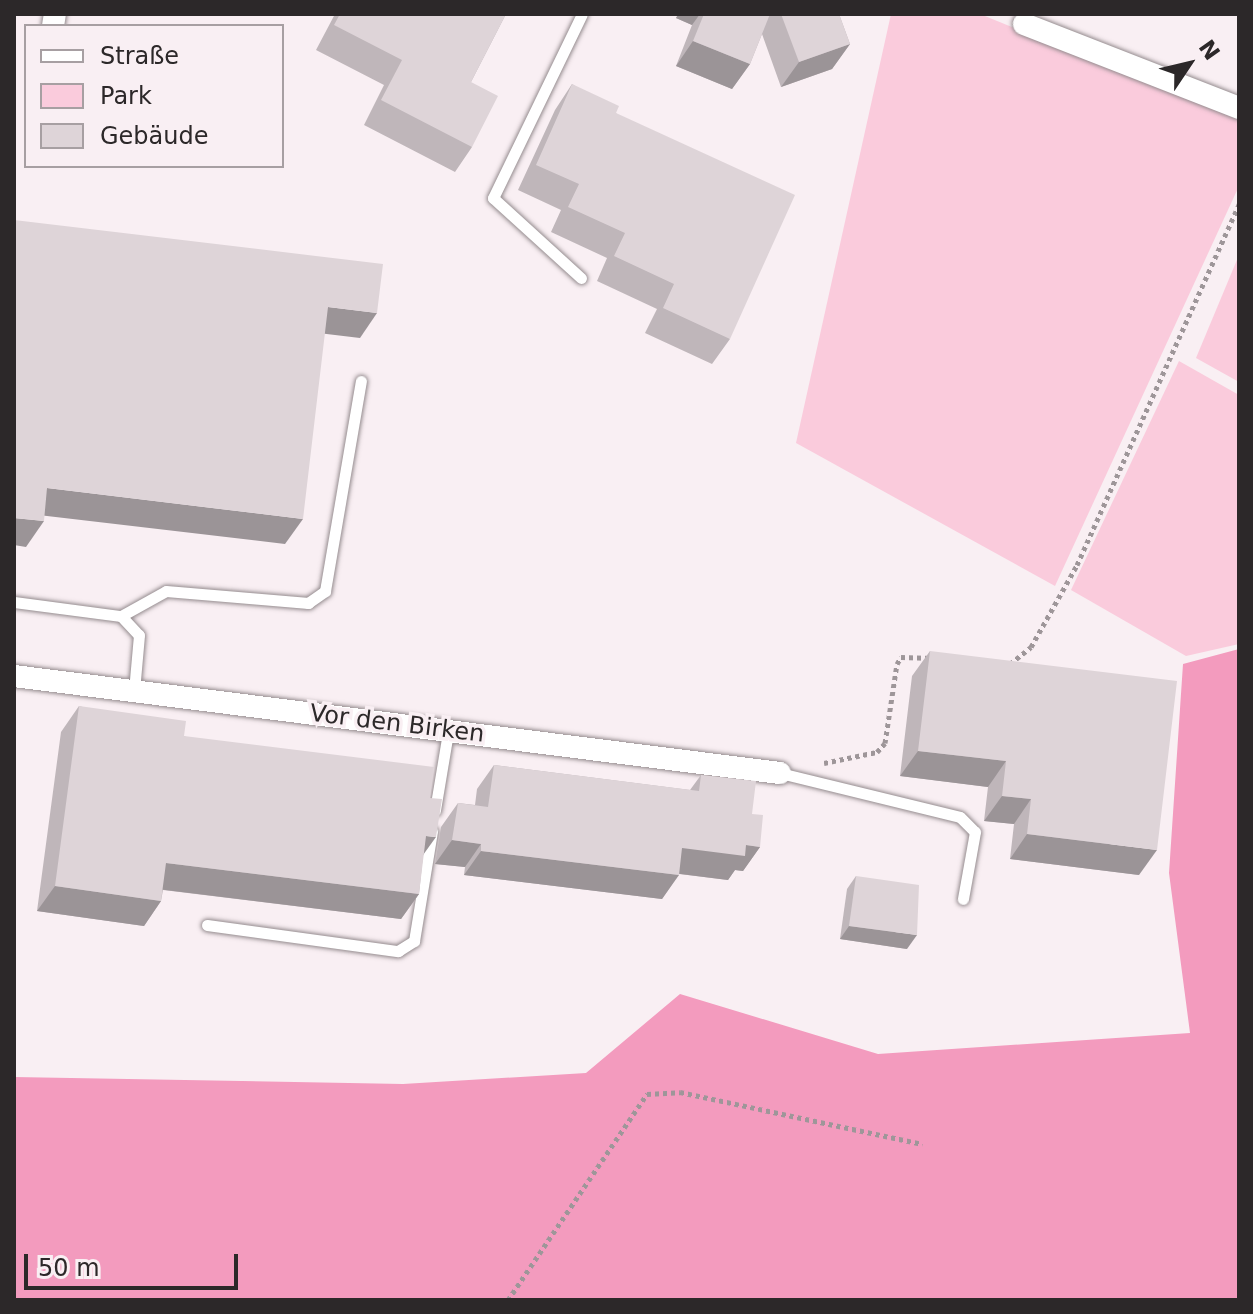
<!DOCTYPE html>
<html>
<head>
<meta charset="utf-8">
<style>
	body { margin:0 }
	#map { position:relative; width:1253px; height:1314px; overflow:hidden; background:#f9eff3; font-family:"DejaVu Sans",sans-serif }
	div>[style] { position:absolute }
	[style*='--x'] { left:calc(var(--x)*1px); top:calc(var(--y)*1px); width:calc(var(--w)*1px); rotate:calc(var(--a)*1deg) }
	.green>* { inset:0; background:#facbdc }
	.forest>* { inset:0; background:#f39bbe }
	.path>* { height:5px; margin-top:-2.5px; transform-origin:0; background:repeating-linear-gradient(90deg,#9e9699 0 4px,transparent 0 8px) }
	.roads { filter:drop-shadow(0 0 2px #958c8f) drop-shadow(0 0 2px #958c8f) }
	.service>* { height:11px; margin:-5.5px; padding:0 5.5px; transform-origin:5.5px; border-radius:5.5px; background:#fff }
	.minor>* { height:22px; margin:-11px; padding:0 11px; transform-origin:11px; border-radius:11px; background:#fff }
	.wall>* { inset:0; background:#bfb6ba }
	.shaded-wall>* { inset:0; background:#9b9497 }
	.building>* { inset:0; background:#ded4d8 }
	span { translate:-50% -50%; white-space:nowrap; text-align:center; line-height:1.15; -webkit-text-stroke:7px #f9eff3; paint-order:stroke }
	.street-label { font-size:24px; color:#2c2829 }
	.frame { position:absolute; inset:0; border:16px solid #2c2829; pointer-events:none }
	.legend { position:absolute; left:24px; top:24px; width:260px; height:144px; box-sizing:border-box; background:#f9eff3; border:2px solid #a79fa2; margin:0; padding:10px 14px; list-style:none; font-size:24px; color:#2c2829 }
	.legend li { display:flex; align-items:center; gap:16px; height:40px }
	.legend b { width:40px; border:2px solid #a79fa2 }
	.north { position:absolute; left:1149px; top:24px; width:80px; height:80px; -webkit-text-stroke:6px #f9eff3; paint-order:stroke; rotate:55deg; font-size:22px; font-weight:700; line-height:32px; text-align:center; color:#2c2829 }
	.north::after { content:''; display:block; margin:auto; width:28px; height:36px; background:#2c2829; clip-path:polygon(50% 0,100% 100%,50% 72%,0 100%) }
	.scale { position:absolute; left:24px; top:1254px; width:214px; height:36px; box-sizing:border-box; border:4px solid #2c2829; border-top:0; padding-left:10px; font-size:24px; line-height:28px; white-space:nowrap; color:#2c2829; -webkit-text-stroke:6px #f9eff3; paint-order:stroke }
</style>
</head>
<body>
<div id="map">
	<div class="green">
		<i style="clip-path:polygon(891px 14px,980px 14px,1239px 120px,1239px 186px,1055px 586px,796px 443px)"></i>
		<i style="clip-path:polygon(1239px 255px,1239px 382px,1196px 358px)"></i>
		<i style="clip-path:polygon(1179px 361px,1239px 395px,1239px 644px,1186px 656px,1071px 590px)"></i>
	</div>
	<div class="forest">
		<i style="clip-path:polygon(1239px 649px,1239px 1300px,14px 1300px,14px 1077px,403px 1084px,586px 1073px,680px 994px,878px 1054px,1190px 1033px,1169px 873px,1183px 664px)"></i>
	</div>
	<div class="path">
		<i style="--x:1010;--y:664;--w:27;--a:-39"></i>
		<i style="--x:1031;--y:647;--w:94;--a:-60.7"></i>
		<i style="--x:1077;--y:565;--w:396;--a:-65.8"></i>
		<i style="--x:824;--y:763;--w:54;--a:-11.7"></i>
		<i style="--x:877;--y:752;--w:12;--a:-48"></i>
		<i style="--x:885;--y:743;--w:80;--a:-81.4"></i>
		<i style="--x:897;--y:664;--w:8;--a:-60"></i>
		<i style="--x:901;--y:657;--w:32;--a:2"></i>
		<i style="--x:508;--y:1300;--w:249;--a:-56"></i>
		<i style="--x:647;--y:1094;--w:33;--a:-3"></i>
		<i style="--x:680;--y:1092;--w:248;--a:12.1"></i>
	</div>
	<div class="roads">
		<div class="service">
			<i style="--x:581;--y:278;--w:119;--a:-137.7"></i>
			<i style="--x:493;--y:198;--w:204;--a:-64.2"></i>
			<i style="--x:14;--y:602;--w:108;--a:7.5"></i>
			<i style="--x:121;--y:616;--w:26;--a:47"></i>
			<i style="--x:139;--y:635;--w:56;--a:95.1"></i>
			<i style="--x:121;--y:616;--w:51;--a:-29.1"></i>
			<i style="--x:166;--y:591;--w:143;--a:4.8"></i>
			<i style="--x:308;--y:603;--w:21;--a:-35"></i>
			<i style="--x:325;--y:591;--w:213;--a:-80.3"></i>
			<i style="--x:780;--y:773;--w:185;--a:13.7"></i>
			<i style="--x:960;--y:817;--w:21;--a:45"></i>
			<i style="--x:975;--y:832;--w:68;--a:100.2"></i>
			<i style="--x:435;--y:810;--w:79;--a:-80.5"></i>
			<i style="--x:207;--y:925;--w:193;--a:7.8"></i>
			<i style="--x:398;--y:951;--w:19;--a:-32"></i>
			<i style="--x:414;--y:941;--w:111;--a:-80.7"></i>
		</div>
		<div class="minor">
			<i style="--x:1024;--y:24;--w:231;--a:21.3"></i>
			<i style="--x:53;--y:26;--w:12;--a:-81"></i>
			<i style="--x:14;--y:676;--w:772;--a:7.22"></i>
		</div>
	</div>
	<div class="wall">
		<i style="clip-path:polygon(335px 14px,506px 14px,471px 82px,472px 147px,455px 172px,364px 125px,384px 85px,316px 50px)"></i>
		<i style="clip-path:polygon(678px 14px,839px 14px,850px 44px,832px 69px,781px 87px,762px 34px,750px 64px,732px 89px,676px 66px,692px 25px,676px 18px)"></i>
		<i style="clip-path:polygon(572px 84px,616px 113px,730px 339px,712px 364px,645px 333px,657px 309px,597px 281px,607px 258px,551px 232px,561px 210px,518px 190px,555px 110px)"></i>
		<i style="clip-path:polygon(930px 651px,1139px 875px,1010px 859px,1014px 824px,984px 821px,988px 787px,900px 776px,912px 676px)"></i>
		<i style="clip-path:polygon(79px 706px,184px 736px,423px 855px,419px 894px,401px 919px,163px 890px,161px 901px,144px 926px,37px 911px,61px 732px)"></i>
		<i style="clip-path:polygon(494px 765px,690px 790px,701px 775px,752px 814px,760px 847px,743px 871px,735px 870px,728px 880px,679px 874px,662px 899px,464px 875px,465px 867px,435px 864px,441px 827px,458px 803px,475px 805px,477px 789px)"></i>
		<i style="clip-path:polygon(856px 876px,907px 949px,840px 939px,847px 889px)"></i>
	</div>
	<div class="shaded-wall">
		<i style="clip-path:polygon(679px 14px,700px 14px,692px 25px,676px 18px)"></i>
		<i style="clip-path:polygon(693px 41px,750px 64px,732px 89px,676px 66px)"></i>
		<i style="clip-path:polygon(850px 44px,832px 69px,781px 87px,799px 62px)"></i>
		<i style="clip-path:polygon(328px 307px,377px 313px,360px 338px,310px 332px)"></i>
		<i style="clip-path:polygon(47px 488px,303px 519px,285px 544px,30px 514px)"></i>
		<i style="clip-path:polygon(14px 518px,44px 521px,26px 547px,14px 545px)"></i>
		<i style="clip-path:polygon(918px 751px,1006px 761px,988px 787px,900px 776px)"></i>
		<i style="clip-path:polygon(1002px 796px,1031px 799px,1014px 824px,984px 821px)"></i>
		<i style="clip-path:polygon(1027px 834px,1157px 850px,1139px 875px,1010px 859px)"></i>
		<i style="clip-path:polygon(426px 836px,436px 837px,418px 862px)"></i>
		<i style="clip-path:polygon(452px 840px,481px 844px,465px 867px,435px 864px)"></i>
		<i style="clip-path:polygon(746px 845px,760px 847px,743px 871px,735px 870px,728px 880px,665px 872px,682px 848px)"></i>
		<i style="clip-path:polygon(481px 851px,679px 875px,662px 899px,464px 875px)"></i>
		<i style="clip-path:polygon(166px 863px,419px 894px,401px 919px,149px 888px)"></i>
		<i style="clip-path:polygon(55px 886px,161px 901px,144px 926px,37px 911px)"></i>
		<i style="clip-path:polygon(849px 926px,917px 935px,907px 949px,840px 939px)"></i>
	</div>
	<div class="building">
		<i style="clip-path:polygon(340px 14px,506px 14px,471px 82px,498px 96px,472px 147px,381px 100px,402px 60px,334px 25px)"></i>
		<i style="clip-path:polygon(704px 14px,770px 14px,750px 64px,693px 41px)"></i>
		<i style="clip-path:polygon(781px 14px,839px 14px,850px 44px,799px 62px)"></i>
		<i style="clip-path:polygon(572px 84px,619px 106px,616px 113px,795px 195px,730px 339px,663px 308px,674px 284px,614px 256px,625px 233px,568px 207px,579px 184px,536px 165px)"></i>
		<i style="clip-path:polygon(14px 220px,383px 264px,377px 313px,328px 307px,303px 519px,47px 488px,44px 521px,14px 518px)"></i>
		<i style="clip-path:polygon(930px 651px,1177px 681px,1157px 850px,1027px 834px,1031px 799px,1002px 796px,1006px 761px,918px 751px)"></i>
		<i style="clip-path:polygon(79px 706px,186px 721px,184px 736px,434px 767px,430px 798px,442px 799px,436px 837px,426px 836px,419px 894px,166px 863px,161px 901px,55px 886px)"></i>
		<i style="clip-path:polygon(494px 765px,699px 791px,701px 775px,756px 781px,752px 814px,763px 815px,760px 847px,746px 845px,745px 856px,682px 848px,679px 875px,481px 851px,481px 844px,452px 840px,458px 803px,488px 807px)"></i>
		<i style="clip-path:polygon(856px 876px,919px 885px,917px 935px,849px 926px)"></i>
	</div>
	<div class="street-label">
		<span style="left:397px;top:724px;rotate:7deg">Vor den Birken</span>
	</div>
	<div class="frame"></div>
	<ul class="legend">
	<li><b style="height:10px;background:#fff"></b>Straße</li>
	<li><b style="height:22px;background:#facbdc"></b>Park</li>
	<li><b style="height:22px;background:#ded4d8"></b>Gebäude</li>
	</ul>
	<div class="north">N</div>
	<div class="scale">50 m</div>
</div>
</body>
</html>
